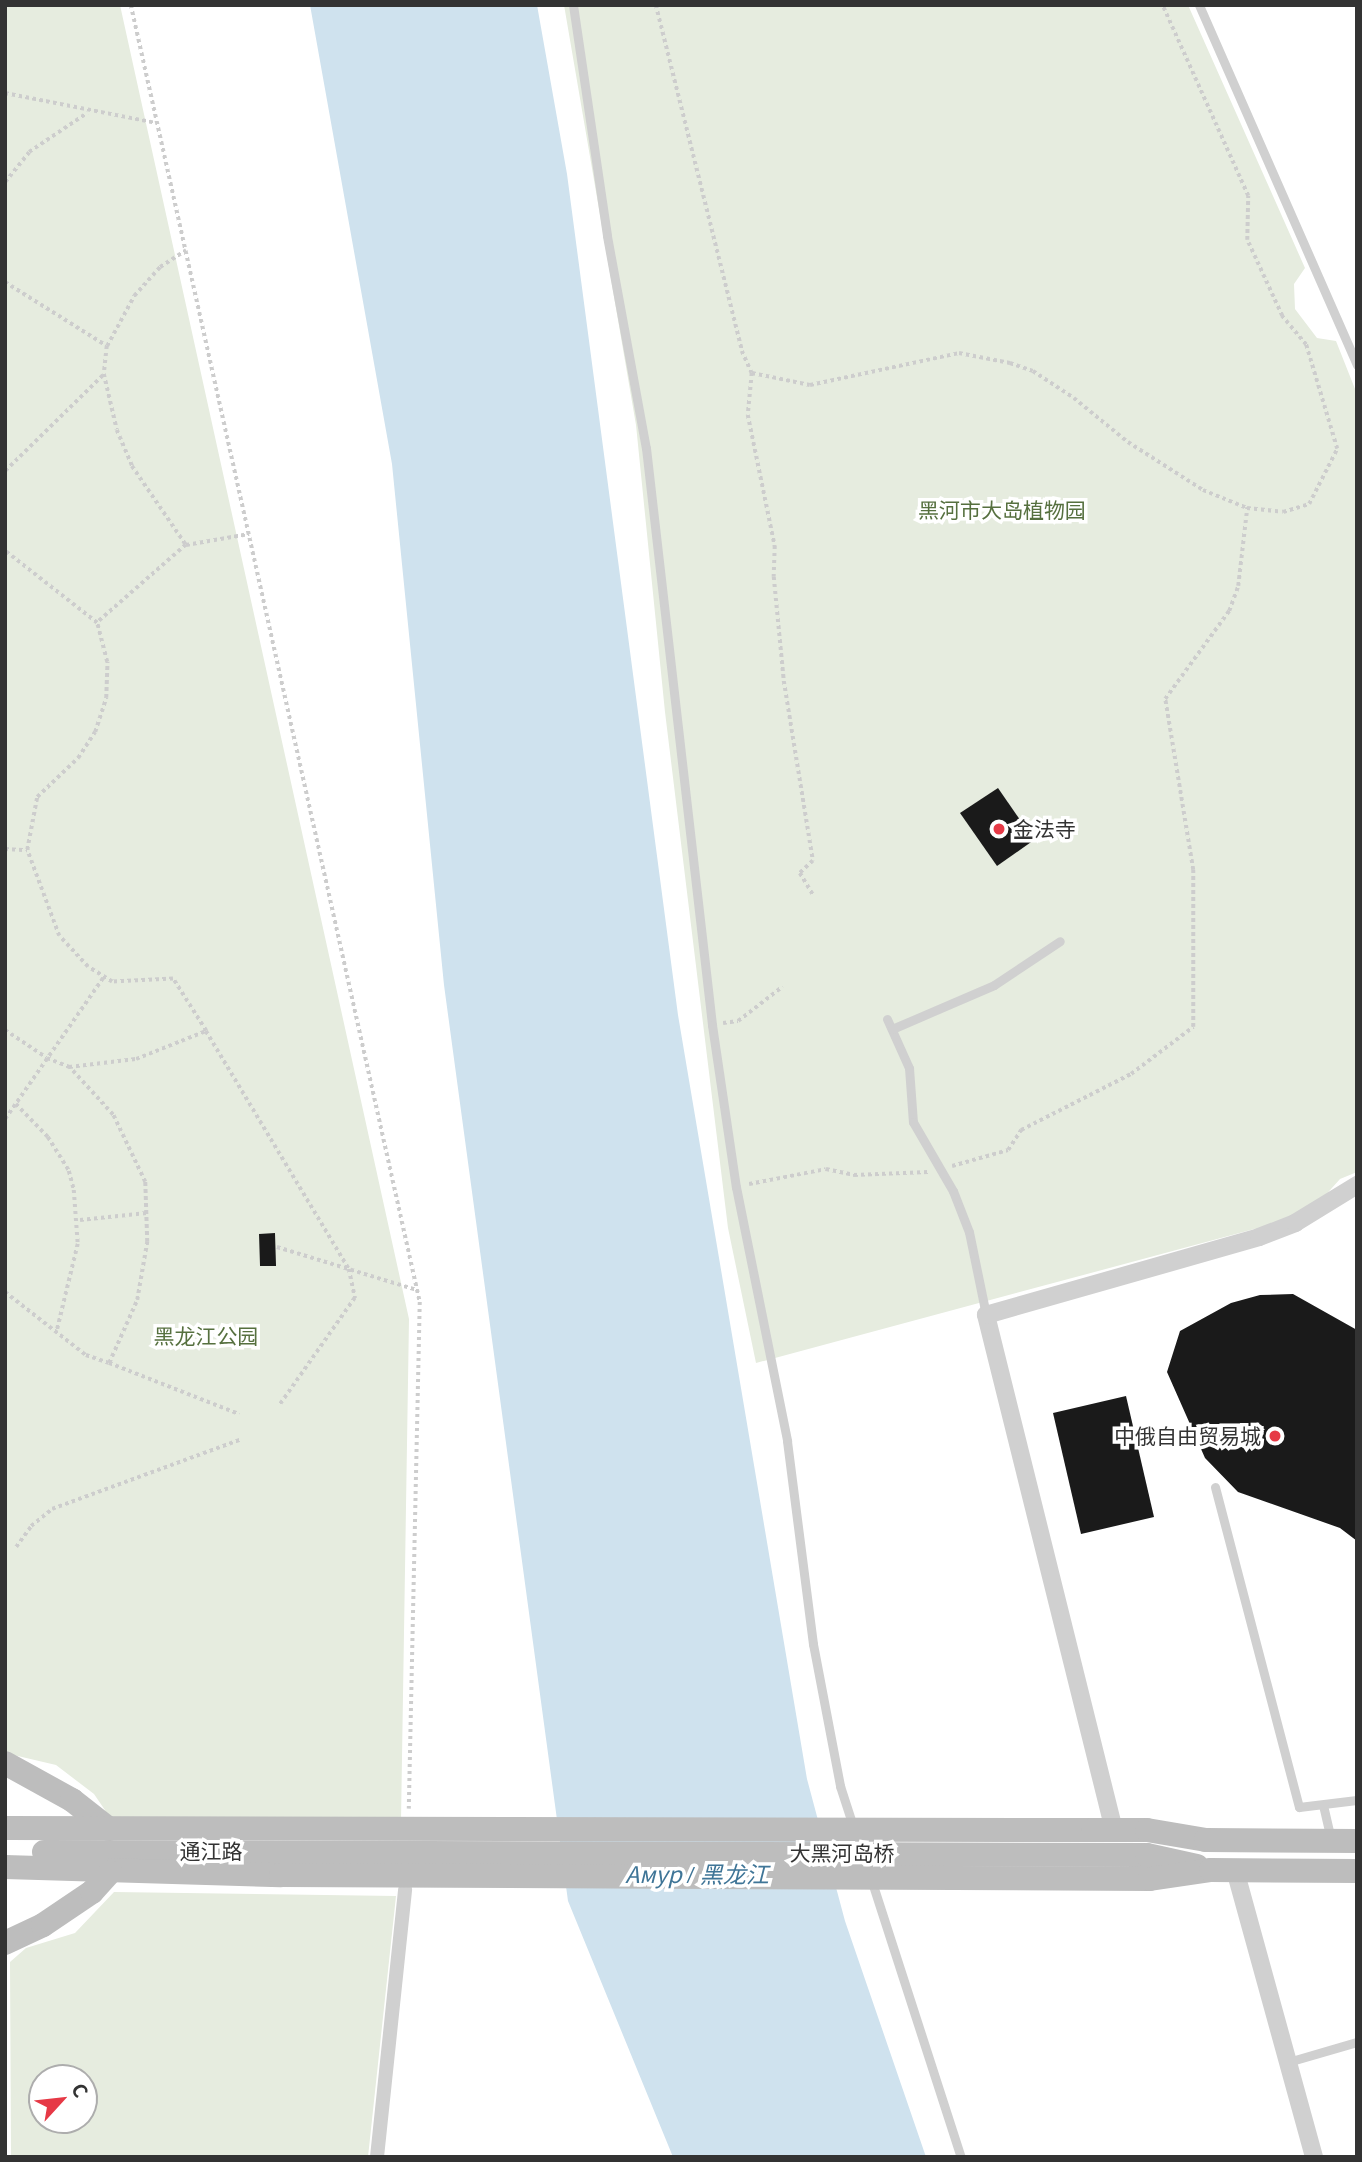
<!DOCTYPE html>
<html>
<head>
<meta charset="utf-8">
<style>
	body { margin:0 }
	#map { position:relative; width:1362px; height:2162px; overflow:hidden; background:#fff; font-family:Barlow,"Noto Sans SC",sans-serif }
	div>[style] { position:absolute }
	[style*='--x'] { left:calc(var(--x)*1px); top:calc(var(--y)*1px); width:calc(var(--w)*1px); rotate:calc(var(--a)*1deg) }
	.green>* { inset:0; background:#e6ecdf }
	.water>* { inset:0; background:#cfe2ee }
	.building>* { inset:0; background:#1a1a1a }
	.path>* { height:3.5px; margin-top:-1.75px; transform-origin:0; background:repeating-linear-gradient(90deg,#cdcdcd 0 3.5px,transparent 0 7px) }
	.service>* { height:9px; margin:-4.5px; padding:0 4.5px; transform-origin:4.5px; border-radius:4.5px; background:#d0d0d0 }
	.pedestrian>* { height:14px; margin:-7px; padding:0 7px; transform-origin:7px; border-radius:7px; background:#d0d0d0 }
	.minor>* { height:18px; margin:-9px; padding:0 9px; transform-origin:9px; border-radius:9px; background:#d0d0d0 }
	.secondary>* { height:24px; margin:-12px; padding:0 12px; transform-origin:12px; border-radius:12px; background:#bdbdbd }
	.dots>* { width:19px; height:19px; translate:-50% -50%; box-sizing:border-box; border:4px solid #fff; border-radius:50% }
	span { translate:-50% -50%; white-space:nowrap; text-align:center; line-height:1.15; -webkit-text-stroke:7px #fff; paint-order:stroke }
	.park-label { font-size:21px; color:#56703f }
	.poi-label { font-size:21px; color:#333 }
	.left { translate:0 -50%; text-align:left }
	.right { translate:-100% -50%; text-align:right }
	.street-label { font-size:21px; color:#333 }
	.water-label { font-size:23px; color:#3f7597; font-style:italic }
	.frame { position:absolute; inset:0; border:7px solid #333; pointer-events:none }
	.north { position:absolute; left:28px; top:2064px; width:70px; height:70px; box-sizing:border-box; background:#fff; border:2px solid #adadad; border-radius:50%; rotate:63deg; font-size:19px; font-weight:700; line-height:28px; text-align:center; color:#333 }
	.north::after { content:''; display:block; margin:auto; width:24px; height:32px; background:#e63946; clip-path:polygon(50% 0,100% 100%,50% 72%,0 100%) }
</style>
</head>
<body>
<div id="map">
	<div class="green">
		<i style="clip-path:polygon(5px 5px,120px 5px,409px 1319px,401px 1821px,111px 1819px,94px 1794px,56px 1765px,5px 1753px)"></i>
		<i style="clip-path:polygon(564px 5px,1188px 5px,1305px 268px,1294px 284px,1295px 309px,1317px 338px,1336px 341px,1357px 394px,1357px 1172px,1340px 1179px,1323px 1198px,1288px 1220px,756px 1363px,728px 1228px,665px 712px,636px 425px)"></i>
		<i style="clip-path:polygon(evenodd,114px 1892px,396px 1896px,368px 2157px,11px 2157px,10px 1962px,26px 1948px,75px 1933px,114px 1892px,42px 2078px,84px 2078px,84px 2120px,42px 2120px,42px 2078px)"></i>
	</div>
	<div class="water">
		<i style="clip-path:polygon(310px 5px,537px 5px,567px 174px,678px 1015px,807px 1779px,845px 1921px,926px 2157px,673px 2157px,568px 1901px,444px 985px,392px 464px)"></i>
	</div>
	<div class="building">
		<i style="clip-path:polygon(998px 788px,1034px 840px,997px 866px,960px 813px)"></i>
		<i style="clip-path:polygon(275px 1233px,276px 1266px,260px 1266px,259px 1234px)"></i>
		<i style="clip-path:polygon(1293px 1294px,1357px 1330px,1357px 1541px,1340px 1528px,1238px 1492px,1205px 1458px,1167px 1372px,1180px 1331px,1231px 1303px,1260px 1295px)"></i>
		<i style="clip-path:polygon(1126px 1396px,1154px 1517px,1081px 1534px,1053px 1413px)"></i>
	</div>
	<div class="path">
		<i style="--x:131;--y:5;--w:1329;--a:77.44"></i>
		<i style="--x:420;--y:1302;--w:507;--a:91.24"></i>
		<i style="--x:656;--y:5;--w:357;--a:76"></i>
		<i style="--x:742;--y:351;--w:24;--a:66"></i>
		<i style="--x:752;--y:373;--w:42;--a:95.4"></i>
		<i style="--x:748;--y:415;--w:134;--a:78.4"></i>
		<i style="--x:775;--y:546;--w:31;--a:92"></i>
		<i style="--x:774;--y:577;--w:104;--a:84.5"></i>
		<i style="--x:784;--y:681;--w:182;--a:80.8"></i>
		<i style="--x:813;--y:861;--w:18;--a:137"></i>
		<i style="--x:800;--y:873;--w:27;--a:59"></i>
		<i style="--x:5;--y:93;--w:155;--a:11.2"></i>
		<i style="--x:5;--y:182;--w:38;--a:-51"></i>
		<i style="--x:29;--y:152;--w:70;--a:-33.9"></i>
		<i style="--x:5;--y:282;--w:120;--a:32.1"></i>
		<i style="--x:107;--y:346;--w:28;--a:96"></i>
		<i style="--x:104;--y:374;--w:57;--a:76.9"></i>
		<i style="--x:117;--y:430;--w:39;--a:67"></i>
		<i style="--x:132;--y:466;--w:96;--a:55.6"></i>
		<i style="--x:186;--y:545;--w:118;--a:138.8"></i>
		<i style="--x:97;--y:623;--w:117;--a:-142"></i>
		<i style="--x:107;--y:346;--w:57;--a:-61.6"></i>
		<i style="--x:134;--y:296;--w:39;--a:-48"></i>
		<i style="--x:160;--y:267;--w:31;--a:-33"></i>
		<i style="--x:752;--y:373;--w:59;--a:11.7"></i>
		<i style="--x:810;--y:385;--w:152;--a:-12.1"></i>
		<i style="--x:959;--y:353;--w:52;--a:11.1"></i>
		<i style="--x:1010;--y:363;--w:24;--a:19"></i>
		<i style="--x:1033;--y:371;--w:49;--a:33.4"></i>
		<i style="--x:1074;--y:398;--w:70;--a:39.2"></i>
		<i style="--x:1128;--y:442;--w:89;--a:32.6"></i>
		<i style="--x:1203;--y:490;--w:48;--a:22.2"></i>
		<i style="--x:1247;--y:508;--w:36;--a:6"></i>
		<i style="--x:1283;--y:512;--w:27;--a:-17"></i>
		<i style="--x:1309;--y:504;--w:62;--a:-63"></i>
		<i style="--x:1337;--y:449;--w:109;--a:-106.6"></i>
		<i style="--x:1306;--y:345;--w:38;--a:-130"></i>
		<i style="--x:1282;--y:316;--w:84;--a:-114.7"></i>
		<i style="--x:1247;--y:240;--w:44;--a:-88.7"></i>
		<i style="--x:1248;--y:196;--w:209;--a:-114.2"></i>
		<i style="--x:5;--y:471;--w:139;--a:-44.4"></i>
		<i style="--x:186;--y:545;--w:64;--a:-9.9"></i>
		<i style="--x:5;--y:849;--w:22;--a:3"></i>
		<i style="--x:723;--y:1023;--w:15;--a:-8"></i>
		<i style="--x:738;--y:1021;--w:56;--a:-37.7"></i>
		<i style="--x:5;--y:1030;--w:50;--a:33.7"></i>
		<i style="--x:47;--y:1058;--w:24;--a:22"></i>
		<i style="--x:69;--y:1067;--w:67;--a:-6.8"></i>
		<i style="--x:136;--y:1059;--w:75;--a:-21.8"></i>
		<i style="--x:206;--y:1031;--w:62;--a:-122.4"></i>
		<i style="--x:173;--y:979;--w:61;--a:177.2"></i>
		<i style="--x:112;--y:982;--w:28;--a:-148"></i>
		<i style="--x:88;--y:967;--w:42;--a:-133.1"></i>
		<i style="--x:59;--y:936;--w:92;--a:-110.4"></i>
		<i style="--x:27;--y:850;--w:54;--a:-79.3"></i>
		<i style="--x:37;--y:797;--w:57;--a:-43.6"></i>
		<i style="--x:78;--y:758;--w:31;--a:-57"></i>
		<i style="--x:95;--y:732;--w:36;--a:-72"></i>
		<i style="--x:106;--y:698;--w:36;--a:-88"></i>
		<i style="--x:107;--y:662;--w:40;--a:-104.4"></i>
		<i style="--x:206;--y:1031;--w:278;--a:59"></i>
		<i style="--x:349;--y:1269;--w:30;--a:78"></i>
		<i style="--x:355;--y:1298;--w:132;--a:125.1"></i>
		<i style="--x:16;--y:1104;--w:46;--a:45.9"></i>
		<i style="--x:48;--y:1137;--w:40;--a:58"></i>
		<i style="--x:69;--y:1171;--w:20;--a:75"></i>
		<i style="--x:74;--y:1190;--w:54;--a:85.8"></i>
		<i style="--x:78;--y:1244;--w:89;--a:103.6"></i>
		<i style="--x:5;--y:1119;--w:172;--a:-55.2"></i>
		<i style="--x:952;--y:1166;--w:58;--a:-15.9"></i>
		<i style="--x:1008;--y:1150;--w:24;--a:-57"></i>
		<i style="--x:1021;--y:1130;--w:123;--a:-27"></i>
		<i style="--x:1131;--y:1074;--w:78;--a:-37.2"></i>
		<i style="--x:1193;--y:1027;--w:157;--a:-90"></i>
		<i style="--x:1193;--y:870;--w:173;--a:-99.3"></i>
		<i style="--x:1165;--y:699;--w:109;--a:-54"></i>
		<i style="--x:1229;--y:611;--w:27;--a:-70"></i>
		<i style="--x:1238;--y:586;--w:79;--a:-83.4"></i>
		<i style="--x:749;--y:1184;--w:78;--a:-11"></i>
		<i style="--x:826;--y:1169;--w:29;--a:12"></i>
		<i style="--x:854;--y:1175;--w:74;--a:-2.3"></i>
		<i style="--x:80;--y:1220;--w:67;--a:-6"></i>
		<i style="--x:277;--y:1247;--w:146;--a:17.1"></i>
		<i style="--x:5;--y:1292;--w:103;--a:37.9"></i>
		<i style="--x:86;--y:1355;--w:24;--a:19"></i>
		<i style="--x:109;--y:1363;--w:69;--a:-66"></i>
		<i style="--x:137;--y:1300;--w:59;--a:-80.2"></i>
		<i style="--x:147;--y:1242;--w:60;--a:-91.9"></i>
		<i style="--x:145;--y:1182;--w:74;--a:-115.5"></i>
		<i style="--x:113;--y:1115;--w:65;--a:-132.5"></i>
		<i style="--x:109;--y:1363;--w:140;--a:21.4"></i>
		<i style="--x:16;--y:1547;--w:26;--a:-54"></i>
		<i style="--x:31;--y:1526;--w:27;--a:-39"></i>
		<i style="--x:52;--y:1509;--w:202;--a:-20.2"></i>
	</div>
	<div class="service">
		<i style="--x:573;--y:5;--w:233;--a:81.6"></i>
		<i style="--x:607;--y:236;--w:216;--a:79.6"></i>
		<i style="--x:646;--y:448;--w:581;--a:83.47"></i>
		<i style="--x:712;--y:1025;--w:164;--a:81.6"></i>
		<i style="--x:736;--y:1187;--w:259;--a:78.6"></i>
		<i style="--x:787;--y:1441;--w:205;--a:82.7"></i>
		<i style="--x:813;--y:1644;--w:145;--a:79.2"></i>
		<i style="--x:840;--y:1786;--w:45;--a:72"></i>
		<i style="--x:1199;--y:5;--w:393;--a:66.3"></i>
		<i style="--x:887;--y:1019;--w:54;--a:65.8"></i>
		<i style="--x:909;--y:1068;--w:54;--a:85.8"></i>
		<i style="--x:913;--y:1122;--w:80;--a:59.9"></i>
		<i style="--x:953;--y:1191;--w:44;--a:68.7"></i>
		<i style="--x:969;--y:1232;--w:85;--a:78.4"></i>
		<i style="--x:892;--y:1029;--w:111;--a:-23.3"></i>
		<i style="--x:994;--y:985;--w:79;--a:-33.7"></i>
		<i style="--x:1215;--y:1487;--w:331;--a:75.3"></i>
		<i style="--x:1299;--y:1807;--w:58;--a:-6.9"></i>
		<i style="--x:1323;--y:1805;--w:36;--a:77"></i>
		<i style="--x:871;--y:1879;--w:292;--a:72.1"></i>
		<i style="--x:1288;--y:2062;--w:72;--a:-16.2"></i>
	</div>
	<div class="pedestrian">
		<i style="--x:377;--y:2157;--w:269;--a:-84"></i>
	</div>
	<div class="minor">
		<i style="--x:1114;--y:1830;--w:531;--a:-103.96"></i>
		<i style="--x:986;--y:1315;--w:284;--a:-15.9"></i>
		<i style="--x:1259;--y:1237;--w:39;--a:-21"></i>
		<i style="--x:1295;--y:1223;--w:73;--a:-31.5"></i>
		<i style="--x:1235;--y:1870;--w:298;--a:74.6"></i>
	</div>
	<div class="secondary">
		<i style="--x:5;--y:1763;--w:77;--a:28.9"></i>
		<i style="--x:72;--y:1800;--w:47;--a:38.1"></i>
		<i style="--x:5;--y:1828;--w:1088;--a:0.11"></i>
		<i style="--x:1093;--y:1830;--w:54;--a:0"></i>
		<i style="--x:1147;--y:1830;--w:60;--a:9.6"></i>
		<i style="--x:1206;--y:1840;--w:151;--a:0.4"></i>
		<i style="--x:44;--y:1852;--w:1103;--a:0.16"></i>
		<i style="--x:1147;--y:1855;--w:51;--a:12.4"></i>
		<i style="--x:5;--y:1867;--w:276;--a:1.7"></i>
		<i style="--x:281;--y:1875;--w:869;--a:0.26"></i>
		<i style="--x:1150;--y:1879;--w:62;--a:-8.4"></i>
		<i style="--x:1211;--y:1870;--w:146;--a:0.4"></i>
		<i style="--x:5;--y:1943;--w:42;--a:-25.3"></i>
		<i style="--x:43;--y:1925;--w:59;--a:-34"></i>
		<i style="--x:92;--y:1892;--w:27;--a:-48"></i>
	</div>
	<div class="dots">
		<i style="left:999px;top:829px;background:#e63946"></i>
		<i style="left:1275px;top:1436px;background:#e63946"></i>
	</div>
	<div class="park-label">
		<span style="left:1002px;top:510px">黑河市大岛植物园</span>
		<span style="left:206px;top:1336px">黑龙江公园</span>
	</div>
	<div class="poi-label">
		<span class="left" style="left:1013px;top:829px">金法寺</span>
		<span class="right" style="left:1261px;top:1436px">中俄自由贸易城</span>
	</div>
	<div class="street-label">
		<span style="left:211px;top:1851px">通江路</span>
		<span style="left:842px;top:1853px">大黑河岛桥</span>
	</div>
	<div class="water-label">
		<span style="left:697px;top:1874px">Амур / 黑龙江</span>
	</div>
	<div class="frame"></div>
	<div class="north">С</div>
</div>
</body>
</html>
